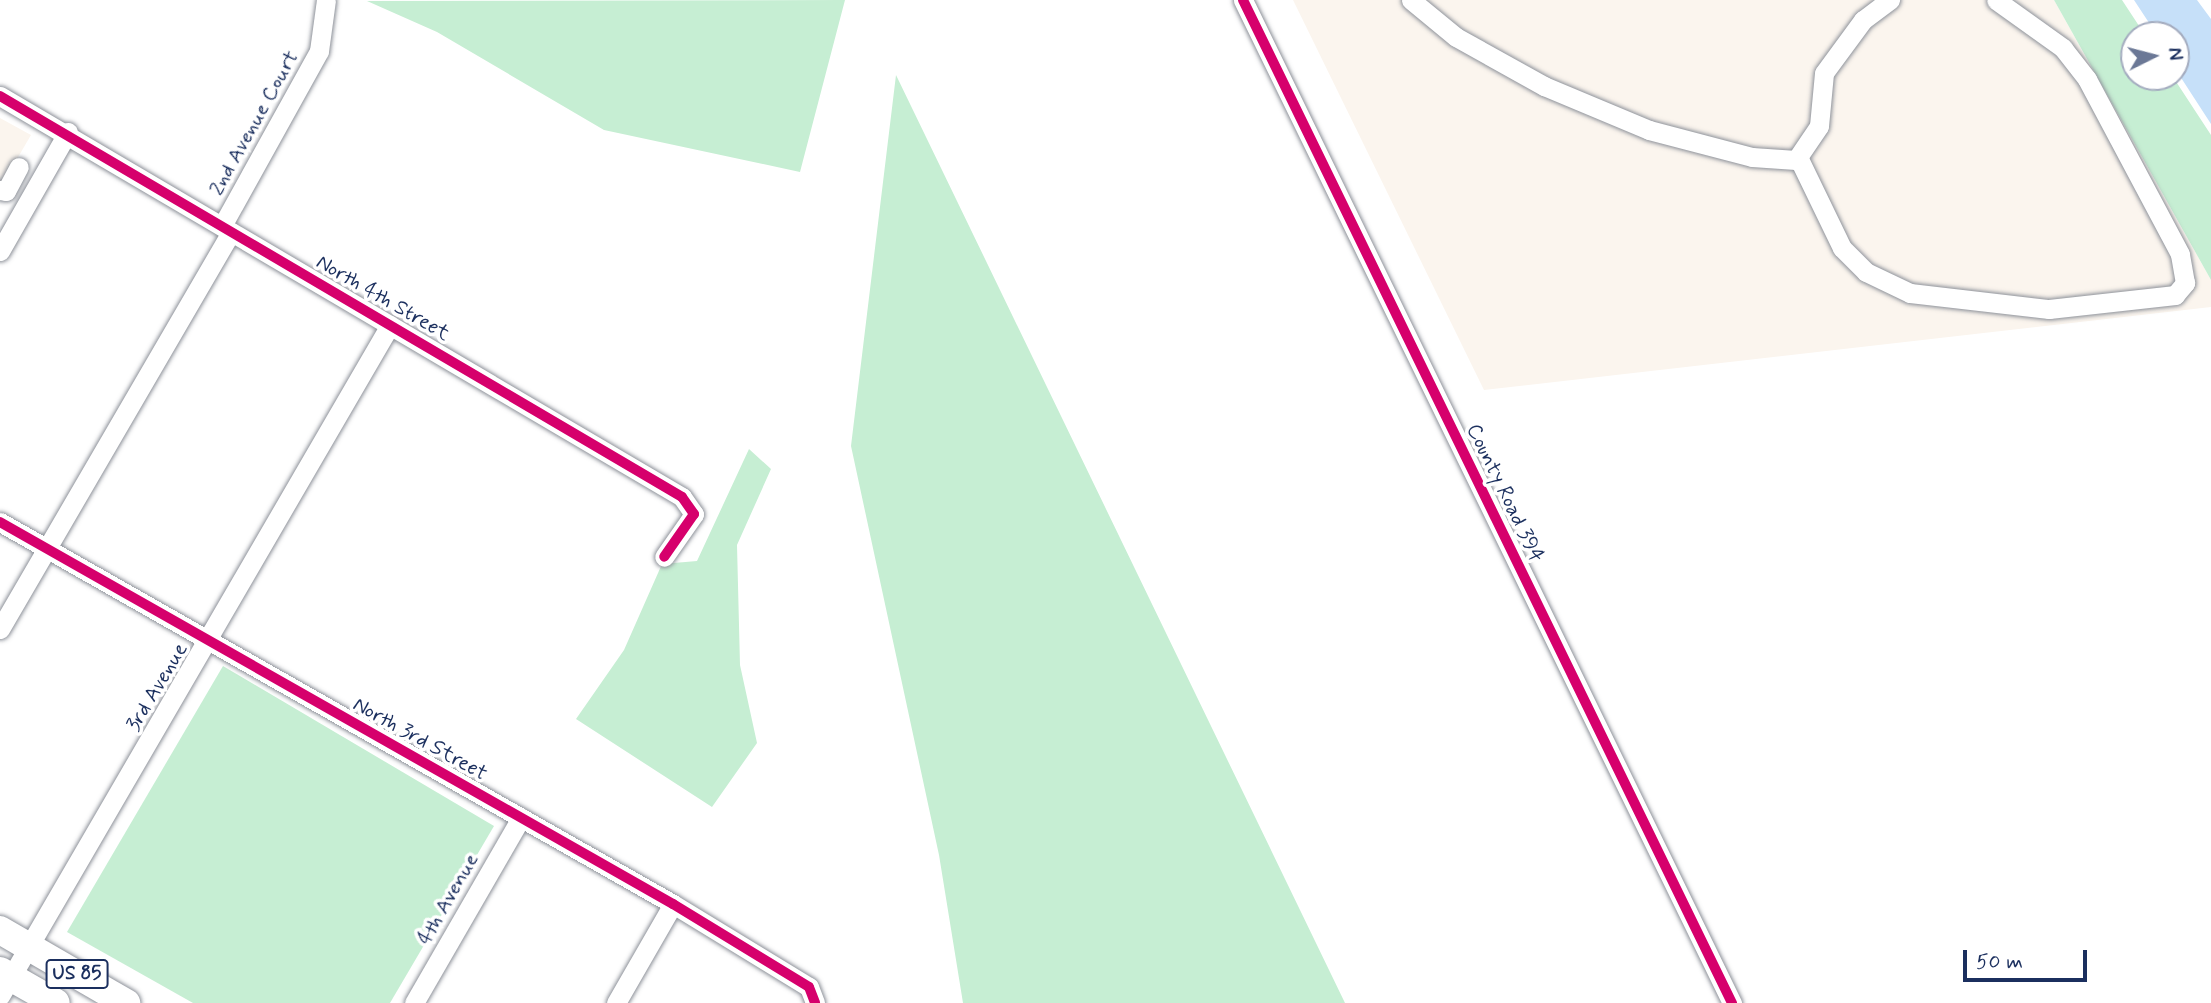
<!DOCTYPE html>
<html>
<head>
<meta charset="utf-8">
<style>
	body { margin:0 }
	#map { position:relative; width:2211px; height:1003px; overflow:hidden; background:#fff; font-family:Mynerve,sans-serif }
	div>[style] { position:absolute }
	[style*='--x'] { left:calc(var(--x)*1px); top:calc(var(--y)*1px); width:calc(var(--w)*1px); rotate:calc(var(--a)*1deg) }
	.built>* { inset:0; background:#fbf5ee }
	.green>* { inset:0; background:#c6eed3 }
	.water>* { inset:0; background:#c6e0f9 }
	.roads { filter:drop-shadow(0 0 2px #8e929a) drop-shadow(0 0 2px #8e929a) }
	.minor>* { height:19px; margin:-9.5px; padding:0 9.5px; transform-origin:9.5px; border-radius:9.5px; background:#fff }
	.highway>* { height:28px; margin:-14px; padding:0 14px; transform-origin:14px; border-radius:14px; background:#fff }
	.cycleway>* { height:10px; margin:-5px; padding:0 5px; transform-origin:5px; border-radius:5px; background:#d6006c }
	span { translate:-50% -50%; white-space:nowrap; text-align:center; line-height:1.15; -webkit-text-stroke:7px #fff; paint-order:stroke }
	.shield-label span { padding:2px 5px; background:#fff; border:2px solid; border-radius:5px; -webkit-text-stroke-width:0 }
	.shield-label { font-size:19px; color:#1b2f5e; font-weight:700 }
	.street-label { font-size:21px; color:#1b2f5e }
	.north { position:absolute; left:2120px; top:21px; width:70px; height:70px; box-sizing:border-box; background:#fff; border:2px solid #a4acbf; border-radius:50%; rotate:84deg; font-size:19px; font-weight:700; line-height:28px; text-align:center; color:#1b2f5e }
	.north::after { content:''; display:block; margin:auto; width:24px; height:32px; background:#6b7896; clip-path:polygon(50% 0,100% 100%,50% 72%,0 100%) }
	.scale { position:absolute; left:1963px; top:950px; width:124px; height:32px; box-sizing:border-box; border:4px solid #1b2f5e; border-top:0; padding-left:9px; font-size:21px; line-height:24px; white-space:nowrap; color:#1b2f5e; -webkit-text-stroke:5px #fff; paint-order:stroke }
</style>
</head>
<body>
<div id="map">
	<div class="built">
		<i style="clip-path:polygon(1293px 0,2054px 0,2211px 280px,2211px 307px,1484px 390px)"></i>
		<i style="clip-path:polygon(0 118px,31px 135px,0 188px)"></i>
	</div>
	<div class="green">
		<i style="clip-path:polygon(845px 0,800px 172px,604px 130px,437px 32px,367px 1px)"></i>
		<i style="clip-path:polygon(2054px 0,2122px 0,2145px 35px,2134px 35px,2134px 77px,2173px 77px,2211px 135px,2211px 280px)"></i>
		<i style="clip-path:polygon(896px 75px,1345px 1003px,963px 1003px,939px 855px,851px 446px)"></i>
		<i style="clip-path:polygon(749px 449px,771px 469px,737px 545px,740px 665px,757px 743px,712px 807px,576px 719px,624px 650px,662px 564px,697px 561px)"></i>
		<i style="clip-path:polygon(223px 666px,494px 826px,390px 1003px,193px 1003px,67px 932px)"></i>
	</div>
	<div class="water">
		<i style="clip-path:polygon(2134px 0,2197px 0,2211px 19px,2211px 124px,2176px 70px,2176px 35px,2157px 35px)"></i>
	</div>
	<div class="roads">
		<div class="minor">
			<i style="--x:1243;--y:0;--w:1116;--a:64.01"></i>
			<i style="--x:1411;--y:0;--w:58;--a:39.4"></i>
			<i style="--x:1456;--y:37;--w:101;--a:29.1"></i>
			<i style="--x:1544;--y:86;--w:114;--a:22.7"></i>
			<i style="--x:1649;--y:130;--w:106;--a:14.7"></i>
			<i style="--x:1752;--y:157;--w:44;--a:3.9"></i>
			<i style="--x:1796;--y:160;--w:41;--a:-55.9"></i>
			<i style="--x:1819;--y:126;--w:53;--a:-84.6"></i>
			<i style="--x:1824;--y:73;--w:66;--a:-53.7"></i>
			<i style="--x:1863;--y:20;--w:34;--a:-37"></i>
			<i style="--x:0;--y:96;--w:791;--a:30.45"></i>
			<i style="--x:682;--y:497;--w:21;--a:55"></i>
			<i style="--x:694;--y:514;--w:52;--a:124.9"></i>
			<i style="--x:1798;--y:157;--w:101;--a:64.2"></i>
			<i style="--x:1842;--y:248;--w:34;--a:45"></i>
			<i style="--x:1866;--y:272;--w:49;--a:25.5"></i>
			<i style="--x:1910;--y:293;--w:140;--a:6.6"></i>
			<i style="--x:2049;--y:309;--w:127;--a:-6.3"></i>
			<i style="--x:2175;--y:295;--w:16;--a:-50"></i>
			<i style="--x:2185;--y:283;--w:29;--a:-100"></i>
			<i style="--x:2180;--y:254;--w:198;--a:-118"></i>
			<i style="--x:2087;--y:79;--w:39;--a:-128"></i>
			<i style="--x:2063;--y:48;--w:82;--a:-144.4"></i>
			<i style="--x:0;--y:190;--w:6;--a:9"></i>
			<i style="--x:6;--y:191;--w:27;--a:-62"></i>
			<i style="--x:222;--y:226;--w:200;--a:-61"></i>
			<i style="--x:319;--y:51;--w:51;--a:-82.2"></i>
			<i style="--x:0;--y:251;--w:137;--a:-60.3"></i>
			<i style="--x:0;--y:522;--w:774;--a:29.58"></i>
			<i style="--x:673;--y:904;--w:159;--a:31.4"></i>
			<i style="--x:809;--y:987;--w:17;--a:69"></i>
			<i style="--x:0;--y:629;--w:459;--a:-59.8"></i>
			<i style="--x:0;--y:996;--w:776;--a:-59.83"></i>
			<i style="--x:414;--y:1003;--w:214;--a:-60"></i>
			<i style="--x:616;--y:1003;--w:114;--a:-60.1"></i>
		</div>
		<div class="highway">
			<i style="--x:0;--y:930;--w:146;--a:30.1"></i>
			<i style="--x:0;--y:971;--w:64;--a:29.7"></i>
		</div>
	</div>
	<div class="cycleway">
		<i style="--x:1243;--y:0;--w:1116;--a:64.01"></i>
		<i style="--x:0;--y:96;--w:791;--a:30.45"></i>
		<i style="--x:682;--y:497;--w:21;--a:55"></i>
		<i style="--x:694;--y:514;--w:52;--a:124.9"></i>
		<i style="--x:0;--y:522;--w:774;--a:29.58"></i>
		<i style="--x:673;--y:904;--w:159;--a:31.4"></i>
		<i style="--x:809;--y:987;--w:17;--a:69"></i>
	</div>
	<div class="shield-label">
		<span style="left:77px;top:974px">US 85</span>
	</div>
	<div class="street-label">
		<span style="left:254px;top:123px;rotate:-61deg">2nd Avenue Court</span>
		<span style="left:383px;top:298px;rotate:30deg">North 4th Street</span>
		<span style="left:1505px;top:493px;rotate:64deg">County Road 394</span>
		<span style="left:157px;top:687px;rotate:-59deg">3rd Avenue</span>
		<span style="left:420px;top:739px;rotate:29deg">North 3rd Street</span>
		<span style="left:448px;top:899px;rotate:-60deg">4th Avenue</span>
	</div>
	<div class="north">N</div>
	<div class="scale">50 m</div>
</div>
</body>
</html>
